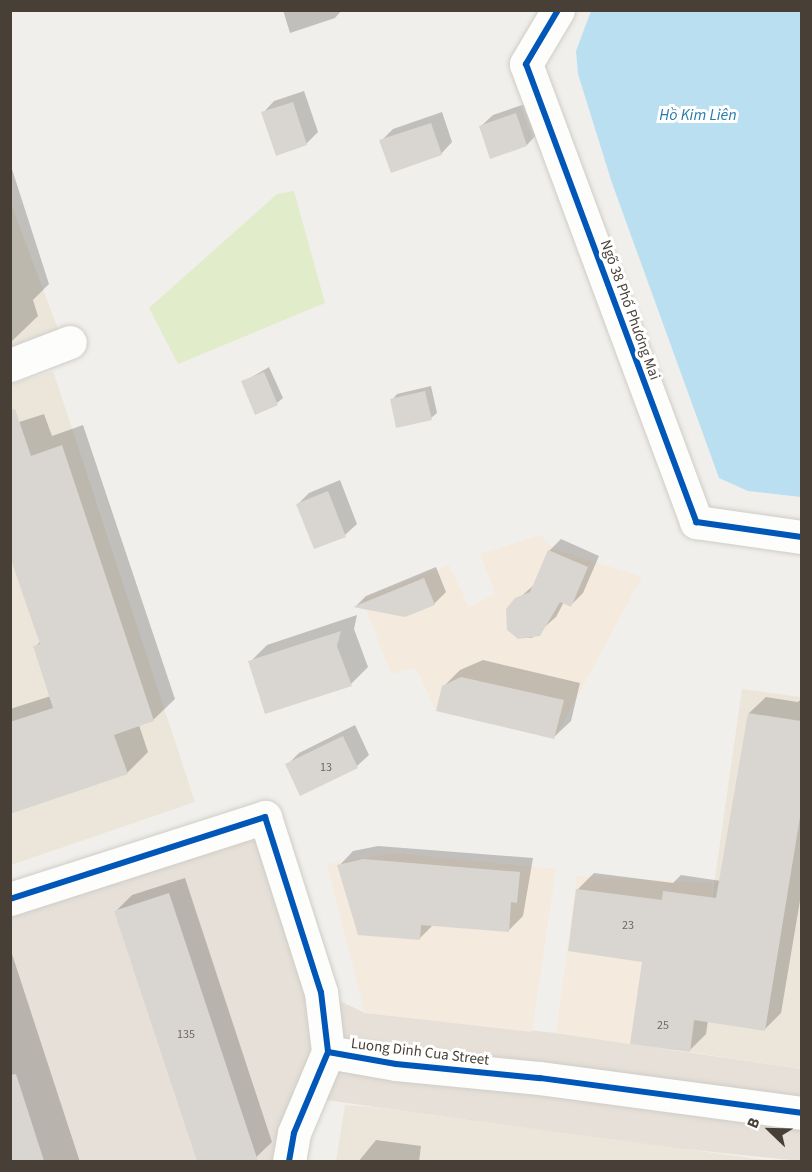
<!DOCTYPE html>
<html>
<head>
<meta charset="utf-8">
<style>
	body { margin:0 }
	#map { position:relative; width:812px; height:1172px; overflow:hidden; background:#f1efeb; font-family:"Source Sans 3",sans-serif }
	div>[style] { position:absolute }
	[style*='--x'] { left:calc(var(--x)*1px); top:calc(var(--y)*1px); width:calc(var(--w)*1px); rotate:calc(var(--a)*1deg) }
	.residential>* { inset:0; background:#e6e0d8 }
	.commercial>* { inset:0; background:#f4eadd }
	.education>* { inset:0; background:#ece6da }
	.green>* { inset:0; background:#e1ecca }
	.water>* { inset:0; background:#badff1 }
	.shadow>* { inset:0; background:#0003 }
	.building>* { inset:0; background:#d9d6d2 }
	.roads { filter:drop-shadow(0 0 2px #cfcdc8) drop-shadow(0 0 2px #cfcdc8) }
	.minor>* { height:33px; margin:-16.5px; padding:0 16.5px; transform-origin:16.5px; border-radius:16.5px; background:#fdfdfc }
	.cycleway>* { height:6px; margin:-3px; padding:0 3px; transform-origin:3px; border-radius:3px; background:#0057b8 }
	span { translate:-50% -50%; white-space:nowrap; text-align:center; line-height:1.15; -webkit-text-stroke:6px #fff; paint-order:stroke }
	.number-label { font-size:12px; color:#6e675e }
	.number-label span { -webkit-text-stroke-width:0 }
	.street-label { font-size:15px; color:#484036 }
	.water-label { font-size:16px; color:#287ca8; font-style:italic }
	.frame { position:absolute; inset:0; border:12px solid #484036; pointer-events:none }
	.north { position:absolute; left:740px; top:1100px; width:60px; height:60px; -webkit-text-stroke:4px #fff; paint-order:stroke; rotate:293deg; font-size:16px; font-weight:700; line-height:24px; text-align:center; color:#484036 }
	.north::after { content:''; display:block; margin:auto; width:21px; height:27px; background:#484036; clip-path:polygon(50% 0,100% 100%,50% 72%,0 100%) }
</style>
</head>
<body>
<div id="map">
	<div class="residential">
		<i style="clip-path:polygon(265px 817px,321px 992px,365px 1013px,556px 1033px,801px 1069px,801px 1161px,645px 1145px,312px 1098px,289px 1161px,11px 1161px,10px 900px)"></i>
	</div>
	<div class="commercial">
		<i style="clip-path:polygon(540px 535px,554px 549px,642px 577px,554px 739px,436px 711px,416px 668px,391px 674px,362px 599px,449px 565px,469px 607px,495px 594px,480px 554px)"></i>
		<i style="clip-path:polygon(395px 853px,556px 869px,532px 1032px,365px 1013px,327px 864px)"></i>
		<i style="clip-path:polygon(577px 876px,713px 883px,696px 1008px,630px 1044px,556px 1033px)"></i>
	</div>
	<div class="education">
		<i style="clip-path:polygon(10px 201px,62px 340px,10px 358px)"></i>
		<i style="clip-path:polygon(53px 371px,195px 802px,11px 865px,10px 385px)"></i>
		<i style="clip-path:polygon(742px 689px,801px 697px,801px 1069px,690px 1052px)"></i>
		<i style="clip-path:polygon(345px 1105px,373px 1107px,774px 1161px,336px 1161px)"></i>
	</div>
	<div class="green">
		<i style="clip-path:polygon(294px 191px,325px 303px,178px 364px,149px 308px,277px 194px)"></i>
	</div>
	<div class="water">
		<i style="clip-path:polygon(797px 10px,802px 13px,801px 497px,748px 491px,719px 478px,612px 183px,578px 74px,576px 51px,591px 11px)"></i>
	</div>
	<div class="shadow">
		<i style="clip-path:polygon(283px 10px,342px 10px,335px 18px,290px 33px)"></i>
		<i style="clip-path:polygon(304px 91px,318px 132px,306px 144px,263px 113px,274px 101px)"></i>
		<i style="clip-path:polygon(528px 103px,538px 133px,527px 145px,481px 126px,493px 115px)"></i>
		<i style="clip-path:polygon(442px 112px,452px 142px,441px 154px,381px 141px,393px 129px)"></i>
		<i style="clip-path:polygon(10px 163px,49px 284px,33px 300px,38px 316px,10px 343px)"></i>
		<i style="clip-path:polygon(269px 367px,283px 398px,277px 403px,243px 382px)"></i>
		<i style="clip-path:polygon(431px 386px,437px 413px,431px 418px,392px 400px,397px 394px)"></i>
		<i style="clip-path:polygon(44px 414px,52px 436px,83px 425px,175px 699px,153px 720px,139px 725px,148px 752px,127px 773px,10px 813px,10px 709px,51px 696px,35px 647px,41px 641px,10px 425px)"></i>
		<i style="clip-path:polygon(340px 480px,357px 524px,345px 535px,298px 504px,309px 493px)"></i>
		<i style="clip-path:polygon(561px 539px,599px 556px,583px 593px,571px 605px,564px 602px,556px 617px,532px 638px,519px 637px,507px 622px,507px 609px,535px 584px,549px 551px)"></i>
		<i style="clip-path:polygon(436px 567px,446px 592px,434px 604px,356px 606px,366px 596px)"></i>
		<i style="clip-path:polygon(357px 615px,354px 629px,368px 667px,351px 684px,266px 712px,250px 662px,267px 645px)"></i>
		<i style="clip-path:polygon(483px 660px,580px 683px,571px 721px,554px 737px,443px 687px,460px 670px)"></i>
		<i style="clip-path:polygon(766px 697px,798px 702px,802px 698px,802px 889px,781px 1013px,764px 1030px,708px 1020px,706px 1034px,689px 1051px,644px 960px,578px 889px,594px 873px,673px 883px,681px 875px,721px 881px,749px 713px)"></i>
		<i style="clip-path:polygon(355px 725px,369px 755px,357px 766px,287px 765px,299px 753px)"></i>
		<i style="clip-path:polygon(378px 846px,533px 858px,523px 916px,508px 931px,433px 925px,419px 939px,339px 866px,353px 851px)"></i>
		<i style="clip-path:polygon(185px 878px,272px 1142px,251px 1162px,199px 1162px,116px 911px,132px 895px)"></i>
		<i style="clip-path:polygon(10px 948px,80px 1162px,10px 1162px)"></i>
		<i style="clip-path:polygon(376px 1140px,421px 1146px,419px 1162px,358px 1162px)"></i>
	</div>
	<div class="building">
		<i style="clip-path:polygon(293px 102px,307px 145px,276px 156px,261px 112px)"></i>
		<i style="clip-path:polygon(516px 113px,527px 146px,490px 159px,479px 126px)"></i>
		<i style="clip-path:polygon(431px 123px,442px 155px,391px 173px,379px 140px)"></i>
		<i style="clip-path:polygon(264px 372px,278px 405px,255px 415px,241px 381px)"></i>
		<i style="clip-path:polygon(425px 391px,432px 420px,396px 428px,390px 399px)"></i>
		<i style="clip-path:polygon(15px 409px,31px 456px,62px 445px,154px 721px,114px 735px,128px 774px,10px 814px,10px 722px,53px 708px,33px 646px,40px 644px,10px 557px,10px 410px)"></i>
		<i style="clip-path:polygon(328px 491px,346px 537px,314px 549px,296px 504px)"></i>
		<i style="clip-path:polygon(548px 550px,588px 567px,571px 607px,560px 602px,540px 636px,518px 639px,507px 630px,506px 609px,515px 598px,530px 592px)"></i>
		<i style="clip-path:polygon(424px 578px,435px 605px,405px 617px,353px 607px)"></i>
		<i style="clip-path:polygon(341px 631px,337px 646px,352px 686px,265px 714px,248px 661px)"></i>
		<i style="clip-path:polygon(461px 677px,564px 700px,554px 739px,436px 711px,442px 686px)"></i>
		<i style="clip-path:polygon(748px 713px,801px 721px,801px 811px,765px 1031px,694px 1020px,690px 1052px,630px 1044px,642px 962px,568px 951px,576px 889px,662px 900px,663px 891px,716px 898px)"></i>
		<i style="clip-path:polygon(343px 736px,358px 768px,300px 796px,285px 764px)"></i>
		<i style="clip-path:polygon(363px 859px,520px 872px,517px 903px,511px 902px,509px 932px,421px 925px,420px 940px,358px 935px,337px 865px)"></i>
		<i style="clip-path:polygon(169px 893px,258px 1161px,197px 1161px,114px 911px)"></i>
		<i style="clip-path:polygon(16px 1074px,44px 1161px,10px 1161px,10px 1075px)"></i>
	</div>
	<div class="roads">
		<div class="minor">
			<i style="--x:558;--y:10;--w:63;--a:120.7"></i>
			<i style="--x:526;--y:64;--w:489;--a:69.6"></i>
			<i style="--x:696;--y:522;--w:107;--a:8.1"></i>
			<i style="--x:10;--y:365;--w:64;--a:-21"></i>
			<i style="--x:10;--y:899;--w:268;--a:-17.8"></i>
			<i style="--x:265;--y:817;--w:184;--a:72.3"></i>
			<i style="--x:321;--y:992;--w:60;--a:83.3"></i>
			<i style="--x:328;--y:1052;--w:88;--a:112.8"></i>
			<i style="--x:294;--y:1133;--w:29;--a:100"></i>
			<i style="--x:328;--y:1052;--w:69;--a:10"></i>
			<i style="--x:396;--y:1064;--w:145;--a:5.6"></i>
			<i style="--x:540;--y:1078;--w:264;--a:7.6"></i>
		</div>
	</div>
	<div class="cycleway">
		<i style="--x:558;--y:10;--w:63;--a:120.7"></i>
		<i style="--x:526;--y:64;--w:489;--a:69.6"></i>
		<i style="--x:696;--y:522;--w:107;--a:8.1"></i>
		<i style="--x:10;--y:899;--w:268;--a:-17.8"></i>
		<i style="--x:265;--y:817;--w:184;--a:72.3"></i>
		<i style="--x:321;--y:992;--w:60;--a:83.3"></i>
		<i style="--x:328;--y:1052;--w:88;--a:112.8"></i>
		<i style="--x:294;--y:1133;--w:29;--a:100"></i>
		<i style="--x:328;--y:1052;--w:69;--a:10"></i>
		<i style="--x:396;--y:1064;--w:145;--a:5.6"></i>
		<i style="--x:540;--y:1078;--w:264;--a:7.6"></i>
	</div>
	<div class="number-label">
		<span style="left:326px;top:768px">13</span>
		<span style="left:628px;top:926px">23</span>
		<span style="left:663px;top:1026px">25</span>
		<span style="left:186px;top:1035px">135</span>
	</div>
	<div class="street-label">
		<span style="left:630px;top:310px;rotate:70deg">Ngõ 38 Phố Phương Mai</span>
		<span style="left:420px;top:1052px;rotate:7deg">Luong Dinh Cua Street</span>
	</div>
	<div class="water-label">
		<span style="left:698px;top:115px">Hồ Kim Liên</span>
	</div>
	<div class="frame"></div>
	<div class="north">B</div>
</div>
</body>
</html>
